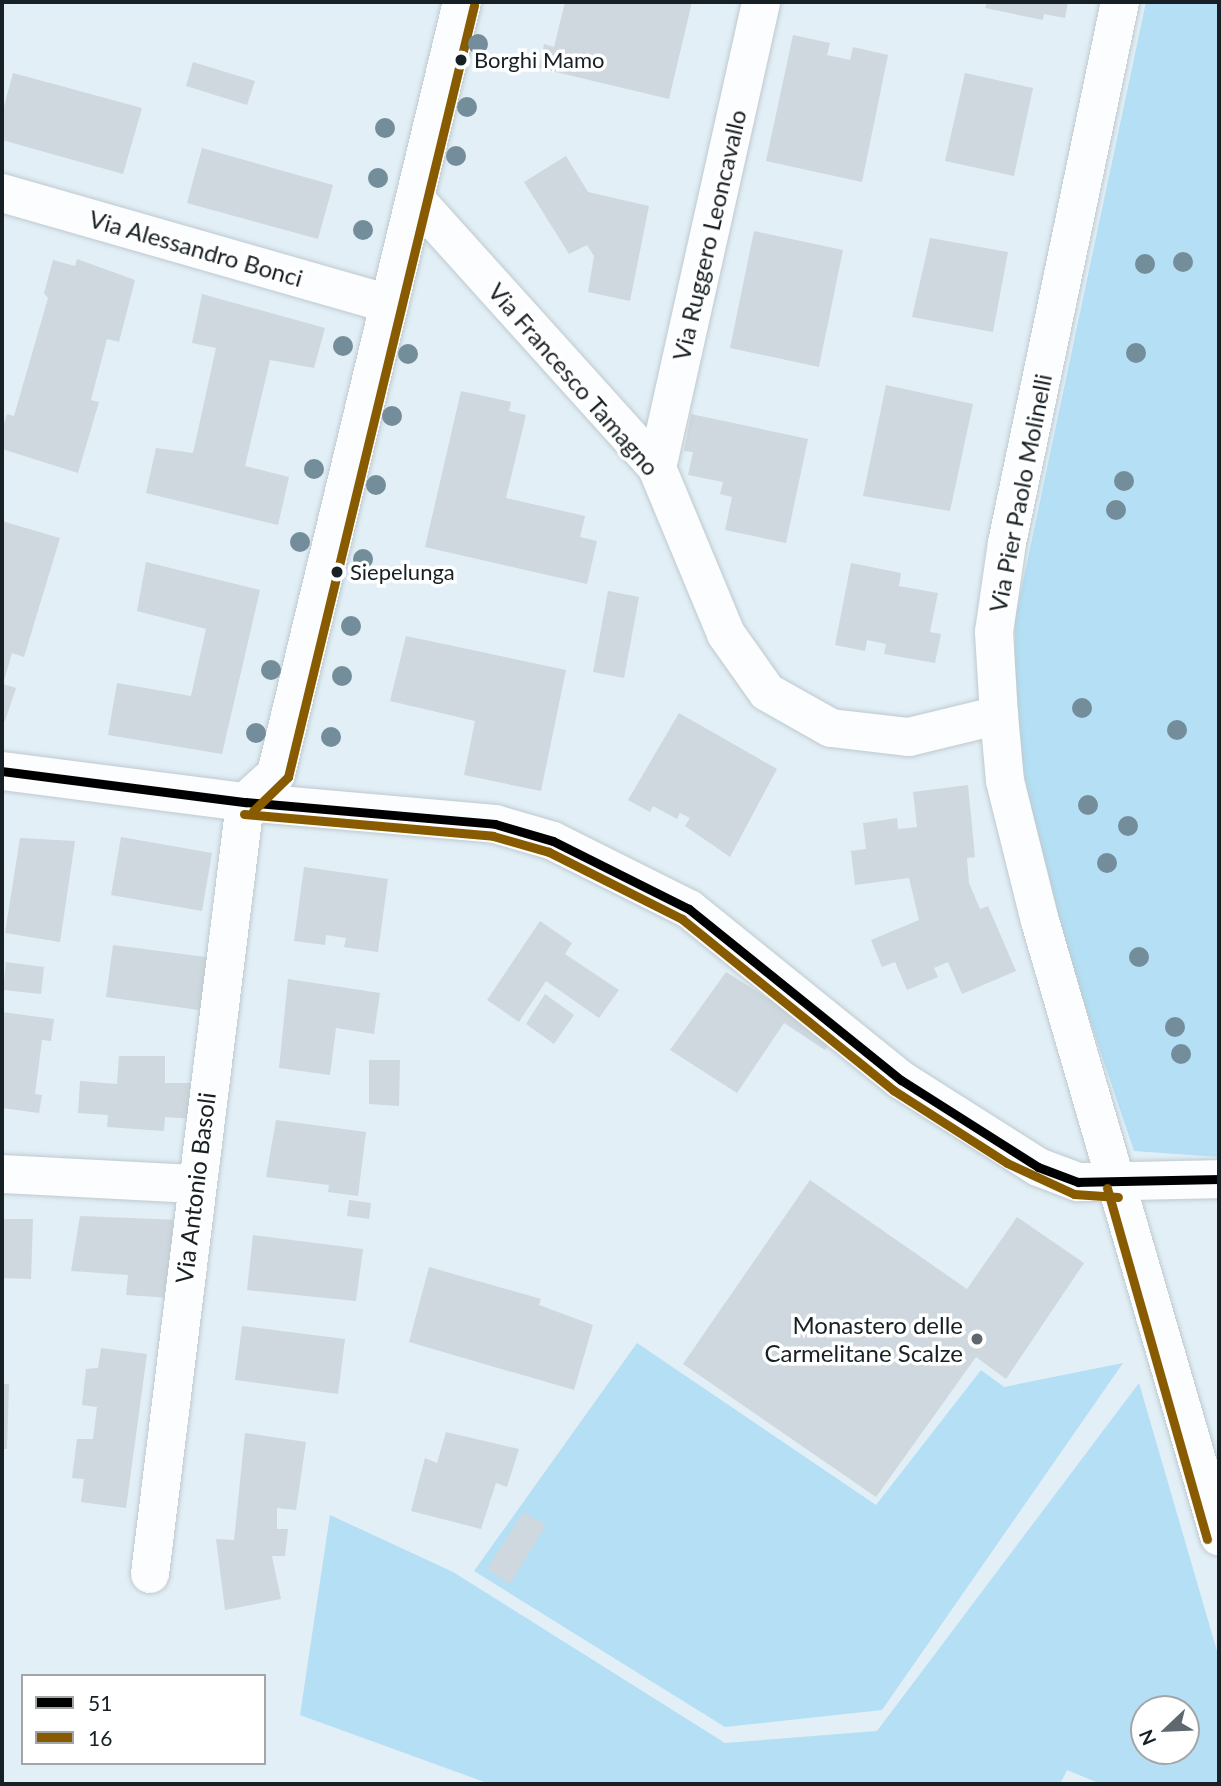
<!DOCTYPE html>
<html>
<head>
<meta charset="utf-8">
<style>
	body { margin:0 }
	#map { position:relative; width:1221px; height:1786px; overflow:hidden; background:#e2eff6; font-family:Lato,sans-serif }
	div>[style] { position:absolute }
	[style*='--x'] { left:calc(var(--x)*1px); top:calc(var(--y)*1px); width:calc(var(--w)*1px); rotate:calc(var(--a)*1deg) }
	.green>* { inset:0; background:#b4dff4 }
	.building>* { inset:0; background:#ced8de }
	.roads { filter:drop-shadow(0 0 2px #bfc9cf) drop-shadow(0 0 2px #bfc9cf) }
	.minor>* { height:38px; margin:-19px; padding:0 19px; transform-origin:19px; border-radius:19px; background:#fbfdfe }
	.bus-1>* { height:9px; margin:-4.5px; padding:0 4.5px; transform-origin:4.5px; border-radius:4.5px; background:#000 }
	.bus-2>* { height:9px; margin:-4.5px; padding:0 4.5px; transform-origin:4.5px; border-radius:4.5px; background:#885b00 }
	.trees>* { width:20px; height:20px; margin:-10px; border-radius:50%; background:#738e9a }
	.dots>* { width:19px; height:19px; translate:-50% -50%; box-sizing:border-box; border:4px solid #fff; border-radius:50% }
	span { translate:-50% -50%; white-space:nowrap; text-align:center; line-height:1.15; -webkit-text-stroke:7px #fff; paint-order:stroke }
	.bus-label { font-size:22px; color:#172024 }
	.left { translate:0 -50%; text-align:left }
	.street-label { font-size:24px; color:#172024 }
	.poi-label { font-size:24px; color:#172024 }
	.right { translate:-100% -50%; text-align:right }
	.frame { position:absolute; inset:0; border:4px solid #172024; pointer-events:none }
	.legend { position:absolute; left:21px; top:1674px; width:245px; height:91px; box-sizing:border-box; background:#fff; border:2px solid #a2a6a7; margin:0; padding:9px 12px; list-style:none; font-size:21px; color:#172024 }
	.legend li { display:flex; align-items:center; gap:14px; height:35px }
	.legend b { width:35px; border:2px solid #a2a6a7 }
	.north { position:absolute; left:1130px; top:1695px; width:70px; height:70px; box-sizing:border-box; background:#fff; border:2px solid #a2a6a7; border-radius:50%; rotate:247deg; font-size:19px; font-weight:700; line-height:28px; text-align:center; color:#172024 }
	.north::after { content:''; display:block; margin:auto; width:24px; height:32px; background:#5e686e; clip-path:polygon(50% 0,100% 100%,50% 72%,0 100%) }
</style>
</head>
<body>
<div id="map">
	<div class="green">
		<i style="clip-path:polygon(1146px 2px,1219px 2px,1219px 1157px,1134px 1151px,1057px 923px,1023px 771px,1015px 708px,1015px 619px)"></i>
		<i style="clip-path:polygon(637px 1343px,876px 1505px,981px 1370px,1004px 1387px,1123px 1363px,882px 1710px,725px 1727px,474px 1571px)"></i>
		<i style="clip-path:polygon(evenodd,1139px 1383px,1219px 1658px,1219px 1784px,1101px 1784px,1067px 1770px,1060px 1784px,490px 1784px,300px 1715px,330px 1515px,453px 1572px,725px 1743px,877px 1731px,1139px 1383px,1144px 1709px,1186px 1709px,1186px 1751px,1144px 1751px,1144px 1709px)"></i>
	</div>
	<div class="building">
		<i style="clip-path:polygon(565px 2px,692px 2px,669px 99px,539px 68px,544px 44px,554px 47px)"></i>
		<i style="clip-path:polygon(987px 2px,1068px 2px,1065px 18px,1044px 14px,1043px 20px,985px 8px)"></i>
		<i style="clip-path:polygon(793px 35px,830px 43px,827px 55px,850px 60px,853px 47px,888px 55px,862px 182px,766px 161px)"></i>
		<i style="clip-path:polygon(193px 62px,255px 81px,247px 105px,186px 86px)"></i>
		<i style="clip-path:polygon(13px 73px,142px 108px,123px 174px,2px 140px,2px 114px)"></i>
		<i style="clip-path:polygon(965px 73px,1033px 88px,1014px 176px,945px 161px)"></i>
		<i style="clip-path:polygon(202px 148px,333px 185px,318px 239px,187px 203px)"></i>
		<i style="clip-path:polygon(566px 156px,588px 192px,649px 206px,630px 301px,588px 292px,594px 256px,587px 245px,569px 254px,524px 182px)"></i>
		<i style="clip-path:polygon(754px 231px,843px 250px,819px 367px,730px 348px)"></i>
		<i style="clip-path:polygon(930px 238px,1008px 252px,993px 332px,912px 317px)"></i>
		<i style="clip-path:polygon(77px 259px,135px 280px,119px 342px,107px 339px,91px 400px,99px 402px,78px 473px,2px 449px,2px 431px,7px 414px,14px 416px,48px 298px,44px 293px,53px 260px,75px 266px)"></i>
		<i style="clip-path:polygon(202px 294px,325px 328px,314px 368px,270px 360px,245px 466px,289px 477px,278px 525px,146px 493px,156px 448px,193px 453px,216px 348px,192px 343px)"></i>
		<i style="clip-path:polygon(886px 385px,973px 404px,950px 511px,863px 496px)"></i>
		<i style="clip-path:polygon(461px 391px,511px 402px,509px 411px,526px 415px,506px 498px,585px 516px,580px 537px,597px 541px,587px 584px,425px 547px)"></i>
		<i style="clip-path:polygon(691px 414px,808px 439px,786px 543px,725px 530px,732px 497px,720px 494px,723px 482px,688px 475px,693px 452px,684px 451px)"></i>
		<i style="clip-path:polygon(2px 521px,60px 538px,24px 657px,12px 653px,3px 684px,16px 688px,5px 721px,2px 720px)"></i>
		<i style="clip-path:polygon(146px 562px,260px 590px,222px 754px,108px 735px,117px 683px,191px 696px,206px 629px,137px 611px)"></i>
		<i style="clip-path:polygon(851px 563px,901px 573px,899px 586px,938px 593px,930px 632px,941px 634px,935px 663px,884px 654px,886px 644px,867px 640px,865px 651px,835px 645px)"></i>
		<i style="clip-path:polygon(608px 591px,639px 597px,624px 678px,593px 672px)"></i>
		<i style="clip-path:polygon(406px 636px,566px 670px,541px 791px,464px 775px,475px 721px,390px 701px)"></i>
		<i style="clip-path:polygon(679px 713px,777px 769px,730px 857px,685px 826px,690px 818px,680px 813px,677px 819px,653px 806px,650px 812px,628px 800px)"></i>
		<i style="clip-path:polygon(968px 785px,975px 857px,967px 858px,969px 883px,980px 909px,988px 906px,1016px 971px,962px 994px,948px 962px,934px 968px,938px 977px,907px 990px,895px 962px,882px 967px,871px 940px,919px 920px,909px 878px,855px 885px,851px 851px,866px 849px,863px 823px,897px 818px,898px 829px,917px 827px,913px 792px)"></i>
		<i style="clip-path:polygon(121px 837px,212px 853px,202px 911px,111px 895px)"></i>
		<i style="clip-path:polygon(20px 838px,75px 841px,60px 942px,5px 933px)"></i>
		<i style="clip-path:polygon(304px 867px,388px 879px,378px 952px,344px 947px,346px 938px,326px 935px,325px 945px,294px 941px)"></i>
		<i style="clip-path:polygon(540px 921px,572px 943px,565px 954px,619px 990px,599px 1018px,546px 981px,519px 1022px,487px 1000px)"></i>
		<i style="clip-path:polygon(113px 945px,213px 958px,206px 1011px,106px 997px)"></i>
		<i style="clip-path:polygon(6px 962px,44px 967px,41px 994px,3px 990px)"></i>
		<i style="clip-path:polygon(726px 972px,832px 1038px,825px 1050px,784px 1023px,737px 1093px,670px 1050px)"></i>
		<i style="clip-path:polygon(288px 979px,380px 993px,374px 1034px,336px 1028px,330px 1075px,279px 1068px)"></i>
		<i style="clip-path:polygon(545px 994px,574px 1015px,554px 1044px,526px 1024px)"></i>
		<i style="clip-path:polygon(2px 1012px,54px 1019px,51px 1041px,42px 1040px,35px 1094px,42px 1095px,39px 1113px,2px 1108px)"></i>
		<i style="clip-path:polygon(119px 1056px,165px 1056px,165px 1083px,197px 1083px,194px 1119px,165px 1117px,164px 1131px,107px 1127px,108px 1115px,78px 1113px,80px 1081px,117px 1084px)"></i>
		<i style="clip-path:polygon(369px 1060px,400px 1060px,399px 1106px,369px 1104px)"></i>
		<i style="clip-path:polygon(276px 1120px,366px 1132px,358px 1196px,328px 1192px,329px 1185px,266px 1177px)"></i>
		<i style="clip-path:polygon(810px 1180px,967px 1289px,1017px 1217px,1084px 1263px,1006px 1379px,976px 1357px,876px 1497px,683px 1364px)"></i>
		<i style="clip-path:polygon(349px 1200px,371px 1203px,369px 1219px,347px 1216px)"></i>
		<i style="clip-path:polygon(80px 1216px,181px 1220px,171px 1298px,126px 1295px,128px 1275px,71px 1271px)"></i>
		<i style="clip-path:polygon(2px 1219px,33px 1219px,31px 1279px,2px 1278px)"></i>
		<i style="clip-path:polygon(253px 1235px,363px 1249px,356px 1301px,247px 1290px)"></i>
		<i style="clip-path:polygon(429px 1267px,541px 1299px,539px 1305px,593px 1325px,574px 1390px,409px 1342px)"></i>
		<i style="clip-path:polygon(242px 1326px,345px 1339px,338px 1394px,235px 1380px)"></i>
		<i style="clip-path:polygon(101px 1348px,147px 1354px,126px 1508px,81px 1502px,84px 1479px,72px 1478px,77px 1439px,93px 1439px,97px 1407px,82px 1405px,86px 1369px,98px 1368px)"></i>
		<i style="clip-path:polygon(2px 1384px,9px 1384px,7px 1449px,2px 1449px)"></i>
		<i style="clip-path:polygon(446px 1432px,519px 1449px,507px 1487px,496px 1483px,481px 1529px,411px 1511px,425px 1458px,437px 1463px)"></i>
		<i style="clip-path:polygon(245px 1433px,306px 1442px,296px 1510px,277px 1508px,277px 1529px,288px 1529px,285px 1556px,272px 1556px,281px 1599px,225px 1610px,216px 1539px,234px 1540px)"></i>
		<i style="clip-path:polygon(523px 1512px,546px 1525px,510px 1584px,487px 1569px)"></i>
	</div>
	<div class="roads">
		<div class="minor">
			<i style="--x:1120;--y:2;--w:553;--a:101.8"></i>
			<i style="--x:1007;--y:543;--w:90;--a:98.3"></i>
			<i style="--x:994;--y:632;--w:83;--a:86.6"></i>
			<i style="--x:999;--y:715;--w:66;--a:84.8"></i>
			<i style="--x:1005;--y:781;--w:144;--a:76"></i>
			<i style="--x:1040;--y:921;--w:641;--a:73.77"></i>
			<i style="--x:2;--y:193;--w:403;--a:16"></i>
			<i style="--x:417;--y:201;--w:359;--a:48"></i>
			<i style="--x:657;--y:468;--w:180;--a:67.4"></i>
			<i style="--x:726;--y:634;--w:71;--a:54.7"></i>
			<i style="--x:767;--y:692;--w:73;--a:29.4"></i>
			<i style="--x:831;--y:728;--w:79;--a:6.6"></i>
			<i style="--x:909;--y:737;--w:93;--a:-13.7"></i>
			<i style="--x:657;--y:468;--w:477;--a:-77.4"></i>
			<i style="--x:2;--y:771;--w:245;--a:7.3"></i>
			<i style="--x:245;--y:802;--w:251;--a:5"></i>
			<i style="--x:495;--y:824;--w:60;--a:16.3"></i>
			<i style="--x:553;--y:841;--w:152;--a:26.6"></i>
			<i style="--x:689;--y:909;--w:272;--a:38.9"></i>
			<i style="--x:901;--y:1080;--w:162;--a:32.4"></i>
			<i style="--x:1038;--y:1167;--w:43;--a:20.6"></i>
			<i style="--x:1078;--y:1182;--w:141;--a:-1.2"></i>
			<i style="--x:245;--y:802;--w:42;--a:-42.1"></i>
			<i style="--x:276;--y:774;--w:794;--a:-76.45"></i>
			<i style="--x:2;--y:1174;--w:192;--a:3"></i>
			<i style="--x:150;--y:1574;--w:778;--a:-82.98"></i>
		</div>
	</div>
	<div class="bus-1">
		<i style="--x:2;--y:771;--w:245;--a:7.3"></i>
		<i style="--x:245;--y:802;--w:251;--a:5"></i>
		<i style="--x:495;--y:824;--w:60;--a:16.3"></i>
		<i style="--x:553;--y:841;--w:152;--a:26.6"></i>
		<i style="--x:689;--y:909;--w:272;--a:38.9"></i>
		<i style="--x:901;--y:1080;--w:162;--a:32.4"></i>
		<i style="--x:1038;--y:1167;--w:43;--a:20.6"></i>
		<i style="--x:1078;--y:1182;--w:141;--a:-1.2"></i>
	</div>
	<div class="bus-2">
		<i style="--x:253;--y:811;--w:49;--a:-44.2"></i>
		<i style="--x:288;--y:777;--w:794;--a:-76.45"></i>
		<i style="--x:244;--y:814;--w:250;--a:5"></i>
		<i style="--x:493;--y:836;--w:58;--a:15.9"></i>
		<i style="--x:549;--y:852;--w:149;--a:26.7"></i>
		<i style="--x:682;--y:919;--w:272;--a:39"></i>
		<i style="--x:893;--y:1090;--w:135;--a:32.6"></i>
		<i style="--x:1007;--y:1163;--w:74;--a:24.8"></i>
		<i style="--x:1074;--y:1194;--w:44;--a:3.9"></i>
		<i style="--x:1107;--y:1188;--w:365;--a:74.1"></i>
	</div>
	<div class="trees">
		<i style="left:478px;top:44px"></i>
		<i style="left:467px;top:107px"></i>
		<i style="left:385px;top:128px"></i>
		<i style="left:456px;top:156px"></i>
		<i style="left:378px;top:178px"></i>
		<i style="left:363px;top:230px"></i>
		<i style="left:1183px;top:262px"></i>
		<i style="left:1145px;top:264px"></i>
		<i style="left:343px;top:346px"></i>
		<i style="left:1136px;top:353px"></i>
		<i style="left:408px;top:354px"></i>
		<i style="left:392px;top:416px"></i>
		<i style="left:314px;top:469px"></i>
		<i style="left:1124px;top:481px"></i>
		<i style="left:376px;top:485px"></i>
		<i style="left:1116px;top:510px"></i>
		<i style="left:300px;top:542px"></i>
		<i style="left:363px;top:559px"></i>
		<i style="left:351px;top:626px"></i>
		<i style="left:271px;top:670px"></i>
		<i style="left:342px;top:676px"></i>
		<i style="left:1082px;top:708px"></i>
		<i style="left:1177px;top:730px"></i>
		<i style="left:256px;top:733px"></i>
		<i style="left:331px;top:737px"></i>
		<i style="left:1088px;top:805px"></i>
		<i style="left:1128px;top:826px"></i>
		<i style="left:1107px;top:863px"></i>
		<i style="left:1139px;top:957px"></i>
		<i style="left:1175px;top:1027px"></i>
		<i style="left:1181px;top:1054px"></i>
	</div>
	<div class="dots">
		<i style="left:461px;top:60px;background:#172024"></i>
		<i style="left:337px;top:572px;background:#172024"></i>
		<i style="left:977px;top:1339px;background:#5e686e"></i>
	</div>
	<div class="bus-label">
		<span class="left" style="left:474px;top:60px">Borghi Mamo</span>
		<span class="left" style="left:350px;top:572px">Siepelunga</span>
	</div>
	<div class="street-label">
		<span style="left:709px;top:235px;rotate:-77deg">Via Ruggero Leoncavallo</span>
		<span style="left:196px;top:248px;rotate:16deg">Via Alessandro Bonci</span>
		<span style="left:574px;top:379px;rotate:49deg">Via Francesco Tamagno</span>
		<span style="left:1020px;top:493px;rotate:-79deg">Via Pier Paolo Molinelli</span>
		<span style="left:195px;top:1188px;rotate:-83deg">Via Antonio Basoli</span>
	</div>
	<div class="poi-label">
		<span class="right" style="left:963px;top:1339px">Monastero delle<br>Carmelitane Scalze</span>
	</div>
	<div class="frame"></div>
	<ul class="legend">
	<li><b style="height:9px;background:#000"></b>51</li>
	<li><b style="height:9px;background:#885b00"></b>16</li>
	</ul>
	<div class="north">N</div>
</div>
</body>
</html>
